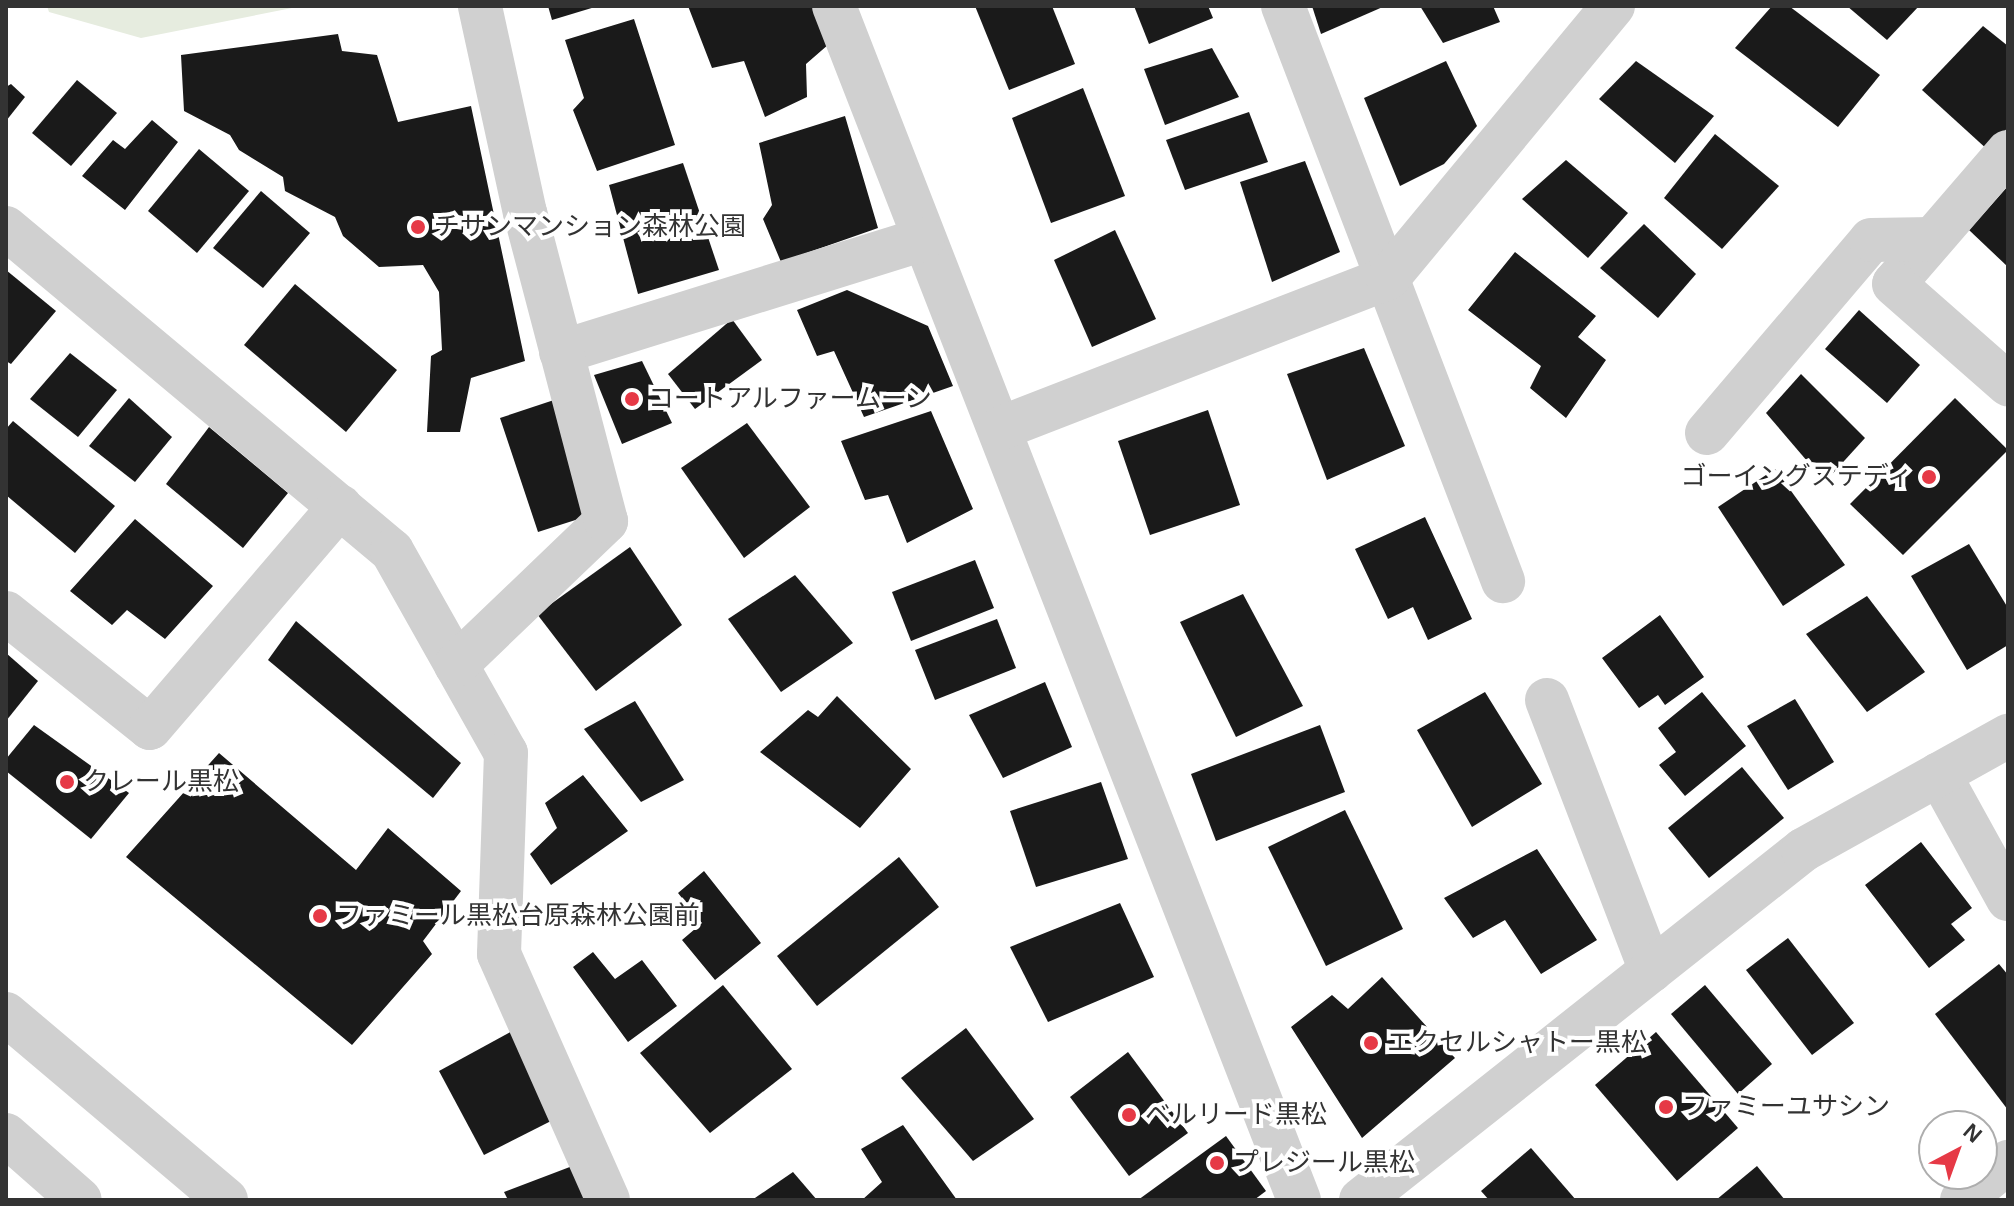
<!DOCTYPE html>
<html>
<head>
<meta charset="utf-8">
<style>
	body { margin:0 }
	#map { position:relative; width:2014px; height:1206px; overflow:hidden; background:#fff; font-family:Arial,"Noto Sans JP",sans-serif }
	div>[style] { position:absolute }
	[style*='--x'] { left:calc(var(--x)*1px); top:calc(var(--y)*1px); width:calc(var(--w)*1px); rotate:calc(var(--a)*1deg) }
	.green>* { inset:0; background:#e6ecdf }
	.building>* { inset:0; background:#1a1a1a }
	.minor>* { height:44px; margin:-22px; padding:0 22px; transform-origin:22px; border-radius:22px; background:#d0d0d0 }
	.tertiary>* { height:44px; margin:-22px; padding:0 22px; transform-origin:22px; border-radius:22px; background:#d0d0d0 }
	.dots>* { width:22px; height:22px; translate:-50% -50%; box-sizing:border-box; border:4px solid #fff; border-radius:50% }
	span { translate:-50% -50%; white-space:nowrap; text-align:center; line-height:1.15; -webkit-text-stroke:8px #fff; paint-order:stroke }
	.poi-label { font-size:26px; color:#333 }
	.left { translate:0 -50%; text-align:left }
	.right { translate:-100% -50%; text-align:right }
	.frame { position:absolute; inset:0; border:8px solid #333; pointer-events:none }
	.north { position:absolute; left:1918px; top:1110px; width:80px; height:80px; box-sizing:border-box; background:#fff; border:2px solid #adadad; border-radius:50%; rotate:41deg; font-size:22px; font-weight:700; line-height:32px; text-align:center; color:#333 }
	.north::after { content:''; display:block; margin:auto; width:28px; height:36px; background:#e63946; clip-path:polygon(50% 0,100% 100%,50% 72%,0 100%) }
</style>
</head>
<body>
<div id="map">
	<div class="green">
		<i style="clip-path:polygon(47px 6px,302px 6px,141px 38px,49px 12px)"></i>
	</div>
	<div class="building">
		<i style="clip-path:polygon(548px 6px,595px 6px,595px 7px,552px 20px)"></i>
		<i style="clip-path:polygon(688px 6px,815px 6px,829px 44px,806px 64px,807px 97px,765px 117px,744px 61px,712px 68px)"></i>
		<i style="clip-path:polygon(975px 6px,1052px 6px,1075px 64px,1009px 90px)"></i>
		<i style="clip-path:polygon(1134px 6px,1208px 6px,1213px 18px,1149px 44px)"></i>
		<i style="clip-path:polygon(1312px 6px,1385px 6px,1321px 34px)"></i>
		<i style="clip-path:polygon(1420px 6px,1493px 6px,1500px 22px,1443px 43px)"></i>
		<i style="clip-path:polygon(1772px 6px,1789px 6px,1880px 75px,1838px 127px,1735px 48px)"></i>
		<i style="clip-path:polygon(1847px 6px,1919px 6px,1887px 40px)"></i>
		<i style="clip-path:polygon(634px 19px,675px 145px,597px 171px,573px 110px,584px 98px,565px 40px)"></i>
		<i style="clip-path:polygon(1983px 26px,2008px 46px,2008px 127px,1989px 151px,1922px 90px)"></i>
		<i style="clip-path:polygon(338px 34px,342px 51px,377px 55px,398px 122px,471px 106px,525px 361px,471px 378px,460px 432px,427px 432px,431px 356px,442px 350px,439px 292px,423px 265px,379px 267px,343px 236px,335px 217px,285px 191px,283px 177px,239px 150px,230px 135px,184px 111px,181px 55px)"></i>
		<i style="clip-path:polygon(1212px 48px,1239px 97px,1165px 125px,1144px 69px)"></i>
		<i style="clip-path:polygon(1446px 61px,1477px 126px,1444px 164px,1400px 186px,1364px 98px)"></i>
		<i style="clip-path:polygon(1636px 61px,1714px 116px,1675px 163px,1599px 99px)"></i>
		<i style="clip-path:polygon(77px 80px,117px 113px,71px 166px,32px 133px)"></i>
		<i style="clip-path:polygon(11px 84px,25px 97px,6px 121px,6px 87px)"></i>
		<i style="clip-path:polygon(1083px 88px,1125px 196px,1051px 223px,1012px 118px)"></i>
		<i style="clip-path:polygon(1249px 112px,1268px 162px,1185px 190px,1166px 140px)"></i>
		<i style="clip-path:polygon(845px 116px,878px 228px,781px 262px,763px 219px,772px 205px,759px 143px)"></i>
		<i style="clip-path:polygon(152px 120px,178px 142px,125px 210px,82px 176px,113px 140px,125px 149px)"></i>
		<i style="clip-path:polygon(1715px 134px,1779px 186px,1722px 249px,1664px 198px)"></i>
		<i style="clip-path:polygon(199px 149px,249px 191px,197px 253px,148px 211px)"></i>
		<i style="clip-path:polygon(1566px 160px,1628px 213px,1588px 258px,1522px 199px)"></i>
		<i style="clip-path:polygon(1305px 161px,1340px 252px,1272px 282px,1240px 182px)"></i>
		<i style="clip-path:polygon(683px 163px,719px 270px,638px 294px,609px 185px)"></i>
		<i style="clip-path:polygon(2008px 186px,2008px 267px,1969px 230px)"></i>
		<i style="clip-path:polygon(261px 191px,310px 233px,263px 288px,213px 248px)"></i>
		<i style="clip-path:polygon(1644px 224px,1696px 274px,1658px 318px,1600px 268px)"></i>
		<i style="clip-path:polygon(1115px 230px,1156px 319px,1092px 347px,1054px 260px)"></i>
		<i style="clip-path:polygon(1515px 252px,1596px 316px,1578px 337px,1606px 360px,1566px 418px,1530px 388px,1541px 366px,1468px 310px)"></i>
		<i style="clip-path:polygon(6px 270px,56px 311px,11px 364px,6px 361px)"></i>
		<i style="clip-path:polygon(295px 284px,397px 370px,346px 432px,244px 345px)"></i>
		<i style="clip-path:polygon(847px 290px,928px 326px,953px 386px,864px 417px,834px 351px,817px 356px,797px 310px)"></i>
		<i style="clip-path:polygon(1859px 310px,1920px 365px,1887px 403px,1825px 349px)"></i>
		<i style="clip-path:polygon(732px 319px,762px 360px,695px 409px,668px 374px)"></i>
		<i style="clip-path:polygon(1364px 348px,1405px 446px,1327px 480px,1287px 374px)"></i>
		<i style="clip-path:polygon(70px 353px,117px 390px,78px 437px,30px 399px)"></i>
		<i style="clip-path:polygon(642px 361px,672px 423px,622px 444px,594px 375px)"></i>
		<i style="clip-path:polygon(1801px 374px,1865px 438px,1825px 482px,1766px 413px)"></i>
		<i style="clip-path:polygon(129px 398px,172px 437px,135px 482px,89px 446px)"></i>
		<i style="clip-path:polygon(1955px 398px,2008px 450px,1903px 555px,1850px 504px)"></i>
		<i style="clip-path:polygon(554px 400px,591px 515px,538px 532px,500px 418px)"></i>
		<i style="clip-path:polygon(1208px 410px,1240px 505px,1150px 535px,1118px 441px)"></i>
		<i style="clip-path:polygon(931px 411px,973px 509px,907px 543px,888px 495px,865px 500px,841px 441px)"></i>
		<i style="clip-path:polygon(13px 421px,115px 506px,75px 553px,6px 495px,6px 429px)"></i>
		<i style="clip-path:polygon(747px 423px,810px 507px,744px 558px,681px 468px)"></i>
		<i style="clip-path:polygon(209px 427px,288px 493px,243px 548px,166px 484px)"></i>
		<i style="clip-path:polygon(1775px 469px,1845px 565px,1783px 606px,1718px 507px)"></i>
		<i style="clip-path:polygon(1425px 517px,1472px 619px,1428px 640px,1413px 607px,1388px 619px,1355px 549px)"></i>
		<i style="clip-path:polygon(135px 519px,213px 586px,165px 639px,127px 610px,112px 625px,70px 591px)"></i>
		<i style="clip-path:polygon(1969px 544px,2008px 608px,2008px 645px,1967px 670px,1911px 576px)"></i>
		<i style="clip-path:polygon(630px 547px,682px 625px,596px 691px,537px 614px)"></i>
		<i style="clip-path:polygon(975px 560px,994px 608px,911px 641px,892px 592px)"></i>
		<i style="clip-path:polygon(795px 575px,853px 643px,781px 692px,728px 619px)"></i>
		<i style="clip-path:polygon(1243px 594px,1303px 706px,1236px 737px,1180px 622px)"></i>
		<i style="clip-path:polygon(1867px 596px,1925px 672px,1867px 712px,1806px 634px)"></i>
		<i style="clip-path:polygon(1660px 615px,1704px 677px,1665px 705px,1658px 695px,1639px 708px,1602px 658px)"></i>
		<i style="clip-path:polygon(997px 619px,1016px 668px,935px 700px,915px 650px)"></i>
		<i style="clip-path:polygon(296px 621px,461px 763px,433px 798px,268px 660px)"></i>
		<i style="clip-path:polygon(6px 653px,38px 681px,6px 721px)"></i>
		<i style="clip-path:polygon(1045px 682px,1072px 747px,1003px 778px,969px 715px)"></i>
		<i style="clip-path:polygon(1485px 692px,1542px 784px,1472px 827px,1417px 730px)"></i>
		<i style="clip-path:polygon(1702px 692px,1746px 746px,1685px 796px,1659px 765px,1676px 752px,1658px 728px)"></i>
		<i style="clip-path:polygon(837px 696px,911px 769px,860px 828px,760px 752px,808px 710px,818px 717px)"></i>
		<i style="clip-path:polygon(1795px 699px,1834px 762px,1788px 790px,1747px 726px)"></i>
		<i style="clip-path:polygon(635px 701px,684px 780px,641px 802px,584px 729px)"></i>
		<i style="clip-path:polygon(34px 725px,129px 793px,91px 839px,6px 771px,6px 759px)"></i>
		<i style="clip-path:polygon(1320px 725px,1345px 792px,1216px 841px,1191px 774px)"></i>
		<i style="clip-path:polygon(219px 753px,356px 870px,388px 828px,461px 891px,423px 941px,432px 954px,352px 1045px,126px 857px)"></i>
		<i style="clip-path:polygon(1742px 767px,1784px 818px,1709px 878px,1668px 828px)"></i>
		<i style="clip-path:polygon(583px 775px,628px 831px,551px 885px,530px 854px,557px 828px,545px 803px)"></i>
		<i style="clip-path:polygon(1101px 782px,1128px 859px,1036px 887px,1010px 811px)"></i>
		<i style="clip-path:polygon(1345px 810px,1403px 929px,1326px 966px,1268px 847px)"></i>
		<i style="clip-path:polygon(1921px 842px,1972px 908px,1951px 924px,1965px 940px,1929px 968px,1865px 885px)"></i>
		<i style="clip-path:polygon(1537px 849px,1597px 940px,1541px 974px,1505px 920px,1473px 938px,1444px 898px)"></i>
		<i style="clip-path:polygon(899px 857px,939px 907px,817px 1006px,777px 956px)"></i>
		<i style="clip-path:polygon(704px 871px,761px 943px,715px 980px,682px 940px,702px 923px,678px 893px)"></i>
		<i style="clip-path:polygon(1120px 903px,1154px 977px,1048px 1022px,1010px 947px)"></i>
		<i style="clip-path:polygon(1788px 938px,1854px 1023px,1812px 1055px,1746px 970px)"></i>
		<i style="clip-path:polygon(593px 952px,615px 979px,642px 960px,677px 1006px,628px 1042px,573px 967px)"></i>
		<i style="clip-path:polygon(1999px 964px,2008px 975px,2008px 1110px,1935px 1014px)"></i>
		<i style="clip-path:polygon(1382px 977px,1455px 1058px,1362px 1138px,1291px 1027px,1332px 995px,1348px 1009px)"></i>
		<i style="clip-path:polygon(723px 985px,792px 1069px,710px 1133px,640px 1053px)"></i>
		<i style="clip-path:polygon(1705px 985px,1772px 1064px,1738px 1094px,1671px 1014px)"></i>
		<i style="clip-path:polygon(966px 1028px,1034px 1119px,973px 1161px,901px 1078px)"></i>
		<i style="clip-path:polygon(514px 1030px,551px 1121px,484px 1155px,439px 1071px)"></i>
		<i style="clip-path:polygon(1656px 1032px,1738px 1128px,1677px 1181px,1595px 1085px)"></i>
		<i style="clip-path:polygon(1128px 1052px,1188px 1133px,1129px 1176px,1070px 1097px)"></i>
		<i style="clip-path:polygon(903px 1125px,957px 1200px,862px 1200px,882px 1182px,861px 1149px)"></i>
		<i style="clip-path:polygon(1226px 1136px,1266px 1191px,1254px 1200px,1138px 1200px)"></i>
		<i style="clip-path:polygon(1531px 1148px,1576px 1200px,1489px 1200px,1481px 1191px)"></i>
		<i style="clip-path:polygon(575px 1165px,589px 1200px,508px 1200px,504px 1192px)"></i>
		<i style="clip-path:polygon(1757px 1166px,1785px 1200px,1716px 1200px)"></i>
		<i style="clip-path:polygon(793px 1172px,817px 1200px,752px 1200px)"></i>
	</div>
	<div class="minor">
		<i style="--x:834;--y:6;--w:1281;--a:68.72"></i>
		<i style="--x:1283;--y:6;--w:616;--a:69.06"></i>
		<i style="--x:2008;--y:152;--w:174;--a:130.8"></i>
		<i style="--x:1894;--y:284;--w:152;--a:41.3"></i>
		<i style="--x:6;--y:228;--w:503;--a:39.92"></i>
		<i style="--x:392;--y:551;--w:232;--a:60.6"></i>
		<i style="--x:506;--y:753;--w:201;--a:92"></i>
		<i style="--x:499;--y:954;--w:269;--a:66.1"></i>
		<i style="--x:561;--y:352;--w:379;--a:-17.3"></i>
		<i style="--x:1001;--y:428;--w:415;--a:-21.2"></i>
		<i style="--x:1388;--y:278;--w:353;--a:-50.4"></i>
		<i style="--x:1707;--y:433;--w:253;--a:-49.6"></i>
		<i style="--x:1871;--y:240;--w:61;--a:-0.9"></i>
		<i style="--x:6;--y:613;--w:184;--a:38.6"></i>
		<i style="--x:150;--y:728;--w:292;--a:-49.4"></i>
		<i style="--x:456;--y:665;--w:208;--a:-43.8"></i>
		<i style="--x:606;--y:521;--w:318;--a:-104.7"></i>
		<i style="--x:525;--y:213;--w:212;--a:-102.3"></i>
		<i style="--x:1547;--y:700;--w:290;--a:69"></i>
		<i style="--x:1939;--y:774;--w:143;--a:61.1"></i>
		<i style="--x:1962;--y:1200;--w:60;--a:-39.6"></i>
	</div>
	<div class="tertiary">
		<i style="--x:6;--y:1014;--w:288;--a:40.2"></i>
		<i style="--x:6;--y:1135;--w:98;--a:41.3"></i>
		<i style="--x:1361;--y:1200;--w:564;--a:-38.37"></i>
		<i style="--x:1803;--y:850;--w:235;--a:-29.1"></i>
	</div>
	<div class="dots">
		<i style="left:418px;top:227px;background:#e63946"></i>
		<i style="left:632px;top:399px;background:#e63946"></i>
		<i style="left:1929px;top:477px;background:#e63946"></i>
		<i style="left:67px;top:782px;background:#e63946"></i>
		<i style="left:320px;top:916px;background:#e63946"></i>
		<i style="left:1371px;top:1043px;background:#e63946"></i>
		<i style="left:1666px;top:1107px;background:#e63946"></i>
		<i style="left:1129px;top:1115px;background:#e63946"></i>
		<i style="left:1217px;top:1163px;background:#e63946"></i>
	</div>
	<div class="poi-label">
		<span class="left" style="left:434px;top:227px">チサンマンション森林公園</span>
		<span class="left" style="left:648px;top:399px">コートアルファームーン</span>
		<span class="right" style="left:1913px;top:477px">ゴーイングステディ</span>
		<span class="left" style="left:83px;top:782px">クレール黒松</span>
		<span class="left" style="left:336px;top:916px">ファミール黒松台原森林公園前</span>
		<span class="left" style="left:1387px;top:1043px">エクセルシャトー黒松</span>
		<span class="left" style="left:1682px;top:1107px">ファミーユサシン</span>
		<span class="left" style="left:1145px;top:1115px">ベルリード黒松</span>
		<span class="left" style="left:1233px;top:1163px">プレジール黒松</span>
	</div>
	<div class="frame"></div>
	<div class="north">N</div>
</div>
</body>
</html>
